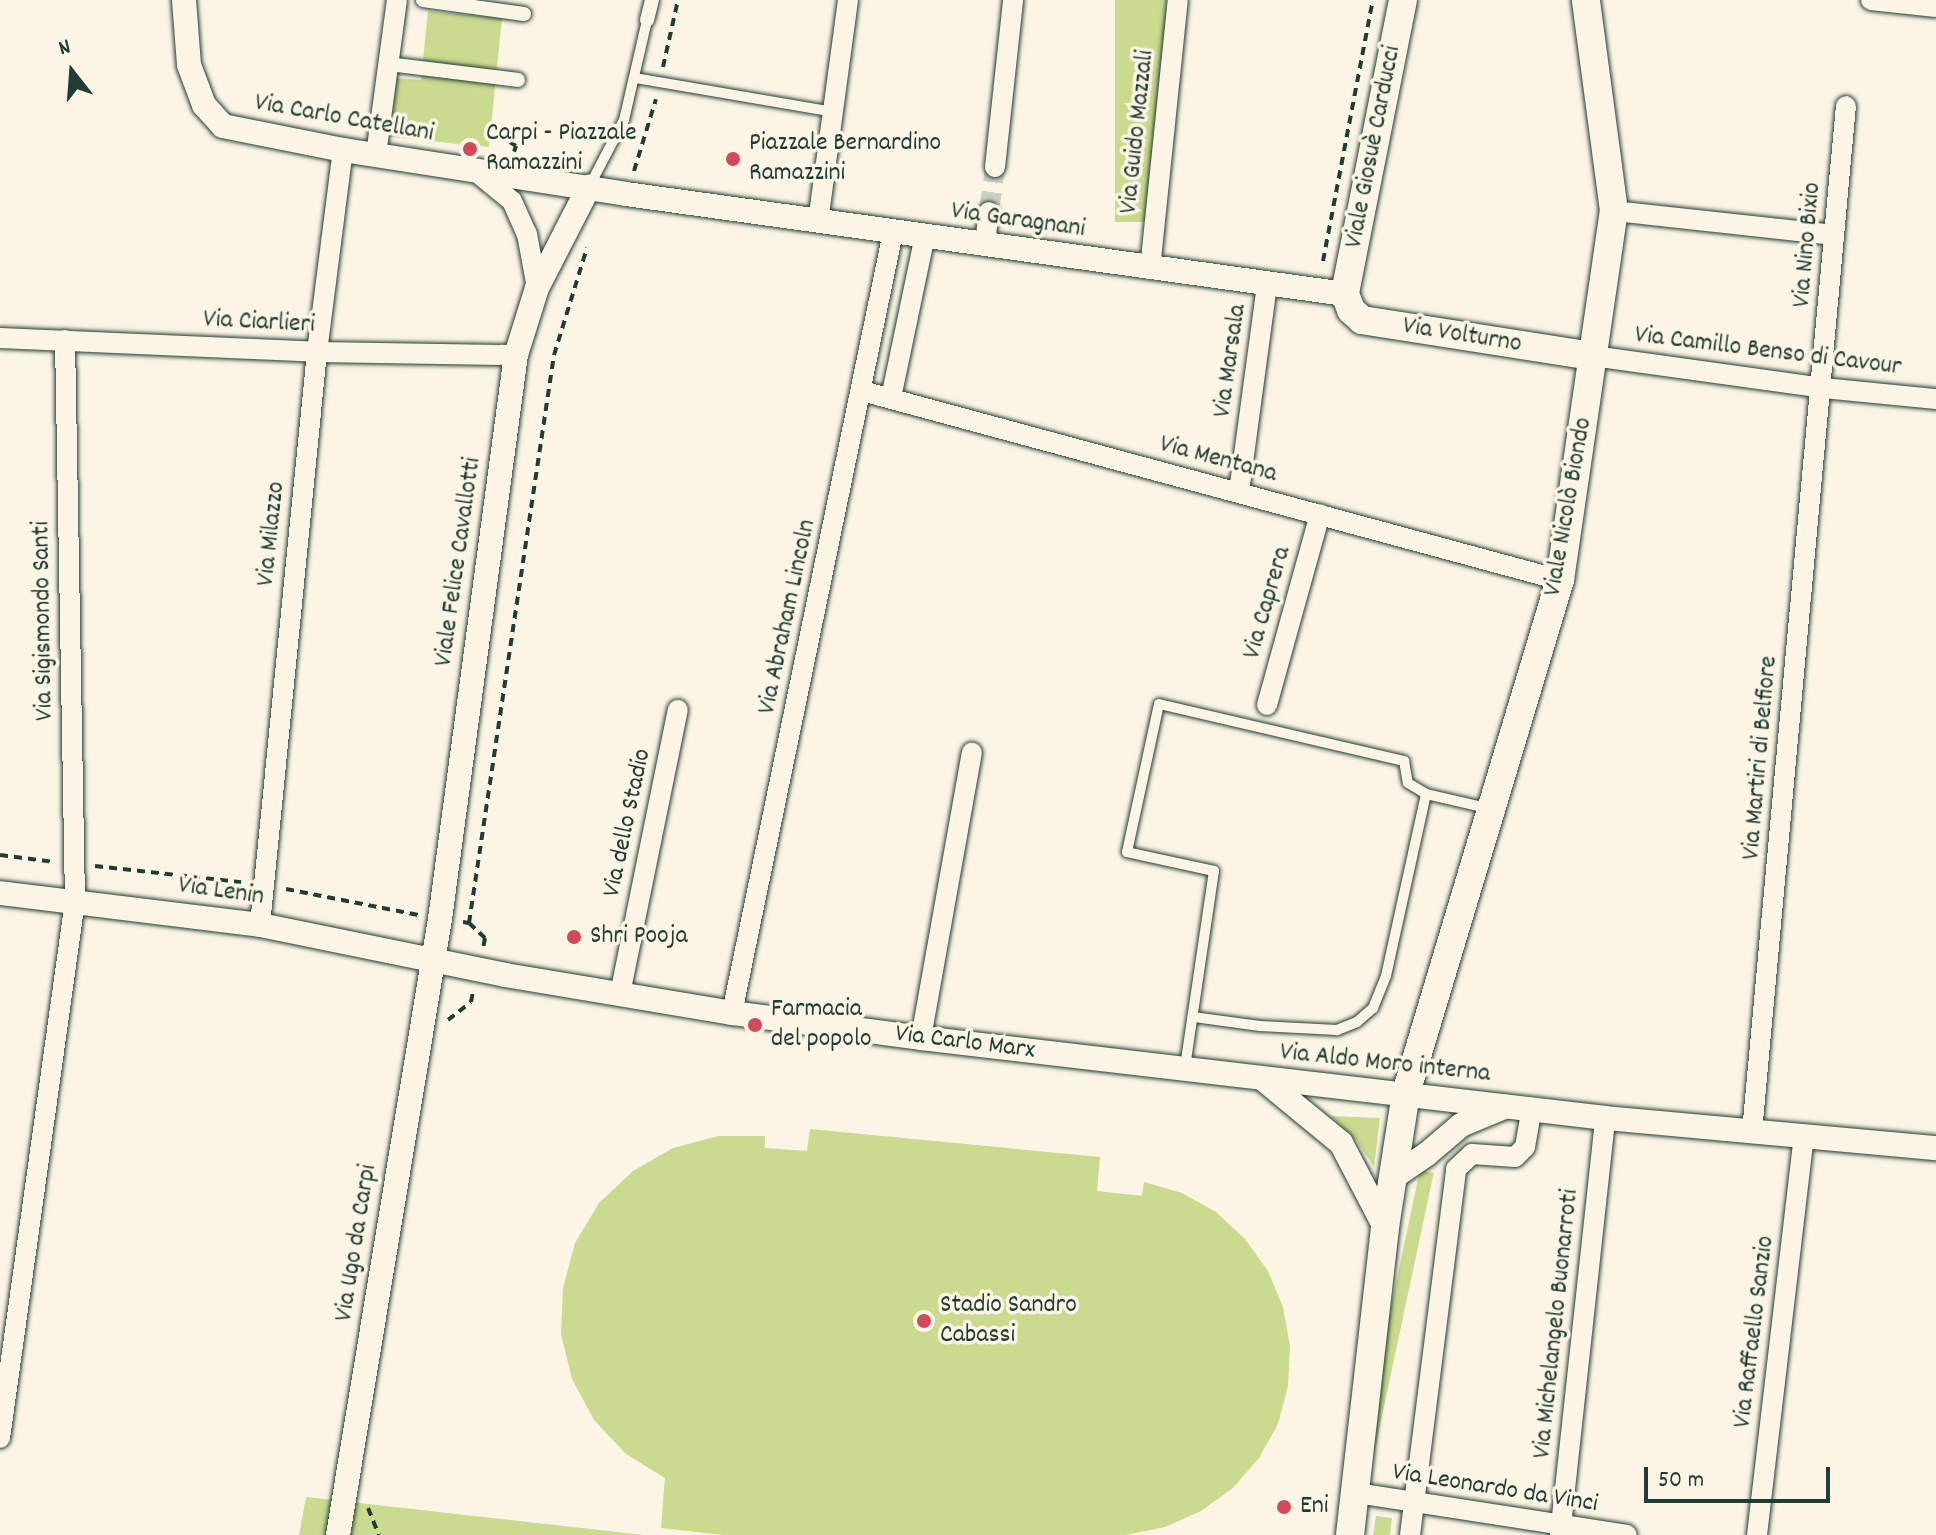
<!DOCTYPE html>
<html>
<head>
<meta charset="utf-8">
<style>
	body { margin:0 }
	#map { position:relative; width:1936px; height:1535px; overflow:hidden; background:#fcf5e5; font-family:Dekko,sans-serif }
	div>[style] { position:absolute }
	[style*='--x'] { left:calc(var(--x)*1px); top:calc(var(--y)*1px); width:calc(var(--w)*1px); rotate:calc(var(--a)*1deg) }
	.green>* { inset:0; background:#cada8e; transform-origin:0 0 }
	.minor-tunnel>* { height:20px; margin-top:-10px; transform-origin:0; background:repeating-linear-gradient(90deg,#d0d0c2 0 20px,transparent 0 30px) }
	.path>* { height:4px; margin-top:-2px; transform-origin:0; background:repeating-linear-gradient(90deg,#1f3d34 0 8px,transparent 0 14px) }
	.roads { filter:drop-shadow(0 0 2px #1f3d34) drop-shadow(0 0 2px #1f3d34) }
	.service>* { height:10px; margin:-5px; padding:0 5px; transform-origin:5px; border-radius:5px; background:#fcf5e5 }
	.pedestrian>* { height:14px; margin:-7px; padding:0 7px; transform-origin:7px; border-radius:7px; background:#fcf5e5 }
	.minor>* { height:20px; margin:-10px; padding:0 10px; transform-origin:10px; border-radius:10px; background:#fcf5e5 }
	.tertiary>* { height:24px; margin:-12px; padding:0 12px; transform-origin:12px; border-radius:12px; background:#fcf5e5 }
	.secondary>* { height:28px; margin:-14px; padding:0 14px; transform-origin:14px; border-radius:14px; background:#fcf5e5 }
	.dots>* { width:22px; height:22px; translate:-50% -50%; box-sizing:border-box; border:4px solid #fcf5e5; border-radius:50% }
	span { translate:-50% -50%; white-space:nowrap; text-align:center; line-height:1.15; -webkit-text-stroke:7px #fcf5e5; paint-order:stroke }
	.street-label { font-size:26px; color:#1f3d34 }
	.poi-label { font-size:26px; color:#1f3d34 }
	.left { translate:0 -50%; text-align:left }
	.north { position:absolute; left:32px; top:32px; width:80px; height:80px; -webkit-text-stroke:6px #fcf5e5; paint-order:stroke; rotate:343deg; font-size:22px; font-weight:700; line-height:32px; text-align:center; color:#1f3d34 }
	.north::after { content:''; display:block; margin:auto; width:28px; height:36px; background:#1f3d34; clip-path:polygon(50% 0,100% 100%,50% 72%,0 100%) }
	.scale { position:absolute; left:1644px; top:1467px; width:186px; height:36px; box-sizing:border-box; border:4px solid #1f3d34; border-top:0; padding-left:10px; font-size:24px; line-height:28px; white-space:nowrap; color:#1f3d34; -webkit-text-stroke:6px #fcf5e5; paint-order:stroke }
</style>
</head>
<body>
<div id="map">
	<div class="green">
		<div style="left:1115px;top:0;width:51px;height:222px"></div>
		<div style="clip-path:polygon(428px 11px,502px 18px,489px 147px,390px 137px,396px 78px,421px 80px)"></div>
		<div style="clip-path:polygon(1331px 1116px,1380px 1118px,1374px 1167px,1357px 1141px)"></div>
		<div style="clip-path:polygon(810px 1129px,1100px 1157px,1097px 1191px,1142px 1196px,1144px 1182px,1182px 1193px,1216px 1212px,1245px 1239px,1268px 1271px,1283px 1307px,1290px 1346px,1288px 1386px,1278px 1424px,1259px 1458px,1233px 1488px,1201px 1511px,1165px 1527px,1126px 1535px,723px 1535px,661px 1528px,665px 1478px,626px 1454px,594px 1420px,572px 1379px,561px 1334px,563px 1288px,575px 1243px,599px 1203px,633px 1171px,673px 1148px,718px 1136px,765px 1136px,765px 1148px,807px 1151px)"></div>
		<div style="left:1420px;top:1170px;width:14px;height:311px;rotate:12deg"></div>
		<div style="clip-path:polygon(306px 1497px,644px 1535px,299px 1535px)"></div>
		<div style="clip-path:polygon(1376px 1516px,1392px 1518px,1390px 1535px,1373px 1535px)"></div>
	</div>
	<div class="minor-tunnel">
		<div style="--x:989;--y:212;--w:45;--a:-82.4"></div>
	</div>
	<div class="path">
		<div style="--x:663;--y:67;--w:69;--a:-77.4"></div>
		<div style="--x:510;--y:142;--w:7;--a:34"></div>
		<div style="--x:516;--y:146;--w:6;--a:108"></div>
		<div style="--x:634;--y:171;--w:75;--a:-73"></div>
		<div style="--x:1323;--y:261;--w:266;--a:-79.2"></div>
		<div style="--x:0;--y:855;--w:55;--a:7.3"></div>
		<div style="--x:95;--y:866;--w:147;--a:6.3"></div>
		<div style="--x:286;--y:889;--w:135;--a:11.1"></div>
		<div style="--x:463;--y:922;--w:6;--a:9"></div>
		<div style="--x:469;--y:923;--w:22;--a:43"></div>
		<div style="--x:485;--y:938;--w:10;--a:101"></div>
		<div style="--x:469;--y:923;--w:574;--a:-81.49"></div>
		<div style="--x:554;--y:355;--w:112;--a:-72.9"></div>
		<div style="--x:448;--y:1020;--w:29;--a:-38"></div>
		<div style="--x:471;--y:1002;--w:10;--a:-79"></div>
		<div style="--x:368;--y:1508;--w:29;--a:68"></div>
	</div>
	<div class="roads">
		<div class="service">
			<div style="--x:635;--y:78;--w:202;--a:9.7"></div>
			<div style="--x:589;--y:187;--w:76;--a:-62.4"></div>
			<div style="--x:624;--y:120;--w:103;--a:-77"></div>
			<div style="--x:1426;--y:794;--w:67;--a:13"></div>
			<div style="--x:1185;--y:1067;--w:198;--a:-81.6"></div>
			<div style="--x:1214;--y:871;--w:89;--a:-167.7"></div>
			<div style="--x:1127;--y:852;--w:151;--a:-77.8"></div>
			<div style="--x:1159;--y:704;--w:252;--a:13.1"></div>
			<div style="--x:1404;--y:761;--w:22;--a:80"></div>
			<div style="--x:1408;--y:783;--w:21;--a:31"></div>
			<div style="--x:1426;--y:794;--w:186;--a:102.4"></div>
			<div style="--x:1386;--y:976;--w:35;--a:112"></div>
			<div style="--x:1373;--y:1008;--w:21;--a:139"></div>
			<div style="--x:1357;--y:1022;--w:22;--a:158"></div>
			<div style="--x:1337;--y:1030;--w:77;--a:-177"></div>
			<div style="--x:1260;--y:1026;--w:68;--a:-172.3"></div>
		</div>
		<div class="pedestrian">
			<div style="--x:423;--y:0;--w:102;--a:7.9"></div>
			<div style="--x:647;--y:20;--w:21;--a:-76"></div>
			<div style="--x:388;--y:64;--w:131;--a:7"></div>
		</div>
		<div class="minor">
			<div style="--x:1871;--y:0;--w:65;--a:6.1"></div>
			<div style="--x:376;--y:155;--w:156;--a:-82.3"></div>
			<div style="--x:995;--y:167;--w:168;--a:-83.8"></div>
			<div style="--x:473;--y:169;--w:50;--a:39.4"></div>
			<div style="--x:512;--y:201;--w:36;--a:66"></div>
			<div style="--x:527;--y:234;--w:55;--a:79.5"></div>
			<div style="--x:1614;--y:211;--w:221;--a:6.2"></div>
			<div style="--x:818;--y:222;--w:224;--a:-82.3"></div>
			<div style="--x:985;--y:243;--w:31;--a:-83"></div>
			<div style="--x:1150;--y:269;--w:270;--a:-84.1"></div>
			<div style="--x:0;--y:338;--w:317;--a:2.5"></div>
			<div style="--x:317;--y:352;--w:199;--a:0.9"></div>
			<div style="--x:1593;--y:356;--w:232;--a:7.9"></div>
			<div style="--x:1823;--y:388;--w:114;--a:5.6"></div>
			<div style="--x:862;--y:391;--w:723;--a:15.15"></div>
			<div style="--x:891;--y:398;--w:167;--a:-78.2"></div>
			<div style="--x:1239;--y:492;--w:210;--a:-82.3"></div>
			<div style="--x:1267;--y:705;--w:198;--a:-74.5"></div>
			<div style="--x:260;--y:925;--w:576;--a:-84.32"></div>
			<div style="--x:317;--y:352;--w:204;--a:-82.7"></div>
			<div style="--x:620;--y:994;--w:290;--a:-78.5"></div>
			<div style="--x:732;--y:1013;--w:797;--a:-78.35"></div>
			<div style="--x:921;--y:1038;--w:290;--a:-79.9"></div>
			<div style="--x:1752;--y:1132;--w:1030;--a:-84.77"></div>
			<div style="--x:0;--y:1438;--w:542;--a:-82.05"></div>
			<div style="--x:75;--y:901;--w:561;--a:-91.02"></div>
			<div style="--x:1356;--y:1493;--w:274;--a:8.8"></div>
			<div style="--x:1410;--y:1535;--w:369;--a:-82.8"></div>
			<div style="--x:1456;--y:1169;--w:22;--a:-43"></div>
			<div style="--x:1472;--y:1154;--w:43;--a:4"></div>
			<div style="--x:1515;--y:1157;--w:14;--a:-45"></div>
			<div style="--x:1525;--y:1147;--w:39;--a:-80"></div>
			<div style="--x:1560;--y:1535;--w:419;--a:-83.8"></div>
			<div style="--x:1757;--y:1535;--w:402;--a:-83.3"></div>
		</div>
		<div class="tertiary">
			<div style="--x:184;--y:0;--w:65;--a:85.6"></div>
			<div style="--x:189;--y:65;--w:43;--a:69.4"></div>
			<div style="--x:204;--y:105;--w:28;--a:48"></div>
			<div style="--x:223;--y:126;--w:122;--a:11.3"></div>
			<div style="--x:343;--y:150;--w:286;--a:8.8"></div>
			<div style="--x:626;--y:194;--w:726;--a:7.92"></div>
			<div style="--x:0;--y:893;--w:262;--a:7"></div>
			<div style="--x:260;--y:925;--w:250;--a:11.5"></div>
			<div style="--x:505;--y:975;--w:230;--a:9.5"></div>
			<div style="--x:732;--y:1013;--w:191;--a:7.5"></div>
			<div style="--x:921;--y:1038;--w:689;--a:6.67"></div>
			<div style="--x:1605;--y:1118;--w:332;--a:5.2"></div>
			<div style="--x:1263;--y:1079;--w:101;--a:39.4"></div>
			<div style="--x:1341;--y:1143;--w:95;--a:62.4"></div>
			<div style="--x:1392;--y:1178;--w:42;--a:-34.4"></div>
			<div style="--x:1427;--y:1154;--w:45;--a:-40.5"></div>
			<div style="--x:1461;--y:1125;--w:47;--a:-22.7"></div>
			<div style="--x:338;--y:1535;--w:624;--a:-80.6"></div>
			<div style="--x:440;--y:919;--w:569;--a:-82.33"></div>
			<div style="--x:516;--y:355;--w:70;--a:-72.6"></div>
			<div style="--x:537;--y:288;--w:114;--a:-62.8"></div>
		</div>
		<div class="secondary">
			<div style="--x:1403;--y:0;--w:300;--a:101.2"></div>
			<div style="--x:1345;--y:294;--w:17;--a:69"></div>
			<div style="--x:1351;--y:310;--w:15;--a:42"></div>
			<div style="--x:1362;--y:320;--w:234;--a:8.9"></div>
			<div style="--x:1350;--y:1535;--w:310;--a:-83.5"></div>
			<div style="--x:1385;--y:1227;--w:136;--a:-81.1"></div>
			<div style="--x:1406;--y:1093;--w:536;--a:-73.29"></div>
			<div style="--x:1560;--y:580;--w:373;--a:-81.7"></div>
			<div style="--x:1614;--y:211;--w:213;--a:-97.6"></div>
		</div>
	</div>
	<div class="dots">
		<div style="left:470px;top:149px;background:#d1495b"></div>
		<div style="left:733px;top:159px;background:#d1495b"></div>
		<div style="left:574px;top:937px;background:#d1495b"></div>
		<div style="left:755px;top:1025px;background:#d1495b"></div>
		<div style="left:924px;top:1321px;background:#d1495b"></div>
		<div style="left:1284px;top:1507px;background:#d1495b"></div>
	</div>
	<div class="street-label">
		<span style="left:344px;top:119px;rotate:10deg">Via Carlo Catellani</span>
		<span style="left:1138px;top:132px;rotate:-84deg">Via Guido Mazzali</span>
		<span style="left:1374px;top:147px;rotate:-79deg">Viale Giosuè Carducci</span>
		<span style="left:1018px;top:221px;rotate:8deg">Via Garagnani</span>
		<span style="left:1808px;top:245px;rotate:-85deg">Via Nino Bixio</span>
		<span style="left:259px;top:323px;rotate:3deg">Via Ciarlieri</span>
		<span style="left:1462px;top:336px;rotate:9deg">Via Volturno</span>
		<span style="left:1768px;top:352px;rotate:7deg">Via Camillo Benso di Cavour</span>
		<span style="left:1231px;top:361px;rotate:-82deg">Via Marsala</span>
		<span style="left:1218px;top:460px;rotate:15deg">Via Mentana</span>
		<span style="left:1569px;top:507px;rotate:-80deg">Viale Nicolò Biondo</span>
		<span style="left:272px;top:534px;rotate:-84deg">Via Milazzo</span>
		<span style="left:459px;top:562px;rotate:-82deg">Viale Felice Cavallotti</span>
		<span style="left:1268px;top:603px;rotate:-74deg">Via Caprera</span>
		<span style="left:788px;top:617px;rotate:-78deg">Via Abraham Lincoln</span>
		<span style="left:44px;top:621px;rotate:-91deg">Via Sigismondo Santi</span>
		<span style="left:1761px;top:758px;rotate:-85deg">Via Martiri di Belfiore</span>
		<span style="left:628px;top:823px;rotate:-78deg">Via dello Stadio</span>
		<span style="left:221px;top:892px;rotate:8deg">Via Lenin</span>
		<span style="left:965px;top:1043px;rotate:7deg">Via Carlo Marx</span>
		<span style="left:1385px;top:1064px;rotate:6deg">Via Aldo Moro interna</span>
		<span style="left:357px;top:1243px;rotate:-81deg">Via Ugo da Carpi</span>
		<span style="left:1557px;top:1324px;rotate:-84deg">Via Michelangelo Buonarroti</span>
		<span style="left:1755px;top:1332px;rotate:-83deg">Via Raffaello Sanzio</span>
		<span style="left:1495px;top:1489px;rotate:9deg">Via Leonardo da Vinci</span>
	</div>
	<div class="poi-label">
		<span class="left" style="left:486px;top:149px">Carpi - Piazzale<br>Ramazzini</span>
		<span class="left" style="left:749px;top:159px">Piazzale Bernardino<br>Ramazzini</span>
		<span class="left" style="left:590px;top:937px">Shri Pooja</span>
		<span class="left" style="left:771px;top:1025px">Farmacia<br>del popolo</span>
		<span class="left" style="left:940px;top:1321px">Stadio Sandro<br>Cabassi</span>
		<span class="left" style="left:1300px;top:1507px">Eni</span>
	</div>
	<div class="north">N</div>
	<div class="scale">50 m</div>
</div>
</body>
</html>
